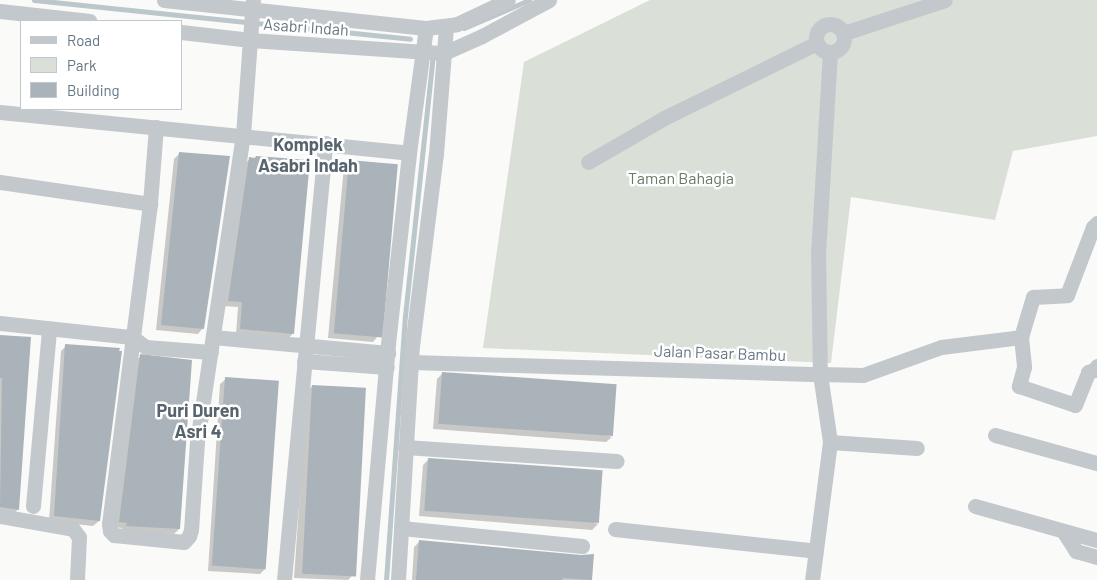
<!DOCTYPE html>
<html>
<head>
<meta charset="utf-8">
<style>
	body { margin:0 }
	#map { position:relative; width:1097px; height:580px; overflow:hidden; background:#fafaf8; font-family:Barlow,sans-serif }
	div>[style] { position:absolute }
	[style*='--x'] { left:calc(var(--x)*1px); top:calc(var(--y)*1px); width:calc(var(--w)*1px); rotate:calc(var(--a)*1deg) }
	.green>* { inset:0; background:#dadfd7 }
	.shadow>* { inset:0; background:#0003 }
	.stream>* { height:5px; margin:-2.5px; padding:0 2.5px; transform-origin:2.5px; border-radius:2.5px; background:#bbc7cb }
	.building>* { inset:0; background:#aab3b9; transform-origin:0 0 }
	.street>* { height:15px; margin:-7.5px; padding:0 7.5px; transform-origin:7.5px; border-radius:7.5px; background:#c3c8cc }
	.street>.ring { margin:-7.5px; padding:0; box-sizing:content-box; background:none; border:15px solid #c3c8cc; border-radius:50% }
	span { translate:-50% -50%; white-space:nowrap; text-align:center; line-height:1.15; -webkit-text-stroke:5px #fff; paint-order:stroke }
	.street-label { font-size:16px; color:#657683 }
	.park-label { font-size:16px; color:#687a64 }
	.neighbourhood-label { font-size:18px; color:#57646e; font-weight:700 }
	.legend { position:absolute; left:20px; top:20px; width:162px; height:90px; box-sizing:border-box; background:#fff; border:1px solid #c1c8cd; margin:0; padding:6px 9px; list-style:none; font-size:15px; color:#657683 }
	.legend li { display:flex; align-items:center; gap:10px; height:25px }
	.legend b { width:25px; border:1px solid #c1c8cd }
</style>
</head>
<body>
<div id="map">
	<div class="green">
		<div style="clip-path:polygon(650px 0,1097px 0,1097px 136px,1013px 151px,995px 220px,851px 197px,831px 363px,483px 348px,524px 62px)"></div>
	</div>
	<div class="shadow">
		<div style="clip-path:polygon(180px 153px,203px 328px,198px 334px,156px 330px,174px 159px)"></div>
		<div style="clip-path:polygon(250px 159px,293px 333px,288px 339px,236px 334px,238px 307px,223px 306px,244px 164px)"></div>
		<div style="clip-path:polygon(349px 161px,378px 336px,373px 342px,328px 338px,344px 166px)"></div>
		<div style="clip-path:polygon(0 336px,18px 509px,13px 515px,0 512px)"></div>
		<div style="clip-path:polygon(66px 346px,99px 521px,93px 526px,49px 521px,61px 351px)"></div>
		<div style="clip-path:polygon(141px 356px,179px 529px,174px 534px,122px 531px,122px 528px,114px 527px,135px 361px)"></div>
		<div style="clip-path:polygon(442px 374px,612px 437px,606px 442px,433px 429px,437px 379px)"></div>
		<div style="clip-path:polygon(226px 379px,265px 569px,260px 574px,208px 571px,220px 384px)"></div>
		<div style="clip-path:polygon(312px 386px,352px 576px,348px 580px,294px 578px,307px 392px)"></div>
		<div style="clip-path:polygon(429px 459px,598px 524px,592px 530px,419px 516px,423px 465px)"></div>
		<div style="clip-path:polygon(419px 542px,581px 557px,593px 555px,591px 580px,412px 580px,414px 547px)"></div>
	</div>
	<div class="stream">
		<div style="--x:34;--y:0;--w:378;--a:5.9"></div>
		<div style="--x:464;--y:28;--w:71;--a:-23.3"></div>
		<div style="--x:386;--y:580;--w:265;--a:-85.9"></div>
		<div style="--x:405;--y:316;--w:262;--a:-83.9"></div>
	</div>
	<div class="building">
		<div style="clip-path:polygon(179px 152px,230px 156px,204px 329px,161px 325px)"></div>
		<div style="clip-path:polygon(256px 156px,310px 160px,294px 334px,240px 329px,242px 302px,228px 301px,249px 157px,255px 158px)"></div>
		<div style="left:349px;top:160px;width:49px;height:174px;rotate:5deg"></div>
		<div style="clip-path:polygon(0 335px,31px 337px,19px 510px,0 507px,2px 378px,0 378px)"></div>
		<div style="clip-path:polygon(65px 344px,120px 348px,119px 351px,122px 351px,100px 521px,54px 516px)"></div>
		<div style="clip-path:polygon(140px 354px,192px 360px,180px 529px,126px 526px,127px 523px,119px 522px)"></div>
		<div style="left:442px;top:372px;width:175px;height:52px;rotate:4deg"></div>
		<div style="left:225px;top:377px;width:54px;height:189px;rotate:4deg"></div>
		<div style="left:312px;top:385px;width:54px;height:189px;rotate:3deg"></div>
		<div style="left:428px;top:458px;width:175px;height:53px;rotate:4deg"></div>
		<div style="clip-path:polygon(419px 540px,581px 555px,594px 554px,592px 580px,563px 578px,562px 580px,416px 580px)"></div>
	</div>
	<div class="street">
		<div style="--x:164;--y:0;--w:263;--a:6.1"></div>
		<div style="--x:426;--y:28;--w:31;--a:-7"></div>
		<div style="--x:457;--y:24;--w:56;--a:-25.2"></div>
		<div style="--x:0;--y:11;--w:90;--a:6.4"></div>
		<div class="ring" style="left:816px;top:24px;width:13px;height:13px"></div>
		<div style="--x:181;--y:32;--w:70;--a:6.5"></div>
		<div style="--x:251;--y:40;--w:193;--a:3.9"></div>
		<div style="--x:444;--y:53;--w:42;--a:-24.1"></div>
		<div style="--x:482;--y:36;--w:76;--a:-28.2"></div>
		<div style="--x:844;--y:33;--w:106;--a:-18.1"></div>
		<div style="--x:830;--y:52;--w:200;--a:93.4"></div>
		<div style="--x:818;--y:252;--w:122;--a:89.1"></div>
		<div style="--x:820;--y:374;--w:43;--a:1.3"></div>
		<div style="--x:863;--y:375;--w:83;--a:-19.7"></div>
		<div style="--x:941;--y:347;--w:81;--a:-7.1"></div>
		<div style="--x:1021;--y:337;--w:42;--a:-73.3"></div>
		<div style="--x:1033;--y:297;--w:34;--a:-3"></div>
		<div style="--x:1067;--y:295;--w:73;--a:-69.1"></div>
		<div style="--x:1093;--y:227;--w:6;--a:-45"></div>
		<div style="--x:0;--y:112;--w:411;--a:5.7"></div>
		<div style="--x:156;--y:127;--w:77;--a:94.5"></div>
		<div style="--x:150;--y:204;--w:322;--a:97.3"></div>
		<div style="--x:109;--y:523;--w:8;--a:83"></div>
		<div style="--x:110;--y:531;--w:6;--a:45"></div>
		<div style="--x:114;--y:535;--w:70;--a:5.7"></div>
		<div style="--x:184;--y:542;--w:8;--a:-50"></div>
		<div style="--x:189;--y:536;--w:6;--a:-72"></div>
		<div style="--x:191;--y:530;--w:88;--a:-86.1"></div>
		<div style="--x:197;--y:442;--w:310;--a:-81.5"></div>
		<div style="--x:243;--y:135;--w:135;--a:-85.8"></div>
		<div style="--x:588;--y:162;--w:90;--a:-30"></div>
		<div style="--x:666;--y:117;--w:168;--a:-26.1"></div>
		<div style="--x:0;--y:182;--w:152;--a:8.3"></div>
		<div style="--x:0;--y:323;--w:133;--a:6.1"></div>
		<div style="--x:132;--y:337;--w:17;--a:36"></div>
		<div style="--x:146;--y:347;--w:65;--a:4.4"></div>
		<div style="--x:213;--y:337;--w:176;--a:5.2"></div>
		<div style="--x:1021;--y:337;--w:30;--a:84"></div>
		<div style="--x:1024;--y:367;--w:20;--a:105"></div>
		<div style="--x:1019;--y:386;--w:59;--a:18.7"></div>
		<div style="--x:1075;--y:405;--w:35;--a:-68"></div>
		<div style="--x:1088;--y:372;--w:6;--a:-18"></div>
		<div style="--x:1094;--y:370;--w:5;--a:-53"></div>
		<div style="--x:304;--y:361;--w:83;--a:4.1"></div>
		<div style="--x:411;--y:362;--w:409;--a:1.7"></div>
		<div style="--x:820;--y:374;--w:69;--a:81.6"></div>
		<div style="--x:830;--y:442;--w:139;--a:97.4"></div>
		<div style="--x:995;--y:435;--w:106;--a:15.4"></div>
		<div style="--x:830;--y:442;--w:87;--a:3.9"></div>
		<div style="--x:405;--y:447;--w:212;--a:3.8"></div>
		<div style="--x:33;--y:506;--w:177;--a:-84.8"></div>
		<div style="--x:975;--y:506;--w:127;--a:15.6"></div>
		<div style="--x:0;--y:516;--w:74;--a:10.1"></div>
		<div style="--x:73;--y:529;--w:10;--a:53"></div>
		<div style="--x:79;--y:537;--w:43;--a:92.7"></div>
		<div style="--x:401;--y:528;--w:182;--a:5.7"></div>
		<div style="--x:615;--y:529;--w:202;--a:6.2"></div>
		<div style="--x:1063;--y:531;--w:24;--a:57"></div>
		<div style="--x:1076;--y:551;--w:22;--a:16"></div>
		<div style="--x:284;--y:580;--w:439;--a:-84.6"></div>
		<div style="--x:367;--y:580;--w:237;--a:-84.9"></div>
		<div style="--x:388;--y:344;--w:192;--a:-83.7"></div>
		<div style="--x:409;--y:153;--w:126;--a:-82.3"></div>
		<div style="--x:398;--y:580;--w:234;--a:-86.6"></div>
		<div style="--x:412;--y:346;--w:193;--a:-82.9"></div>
		<div style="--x:436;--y:154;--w:128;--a:-85.5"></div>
	</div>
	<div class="street-label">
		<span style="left:306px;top:27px;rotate:4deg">Asabri Indah</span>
		<span style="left:720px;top:353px;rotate:2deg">Jalan Pasar Bambu</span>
	</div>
	<div class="park-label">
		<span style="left:681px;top:178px">Taman Bahagia</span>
	</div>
	<div class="neighbourhood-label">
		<span style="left:308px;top:155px">Komplek<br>Asabri Indah</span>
		<span style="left:198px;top:421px">Puri Duren<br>Asri 4</span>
	</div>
	<ul class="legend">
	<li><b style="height:6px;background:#c3c8cc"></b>Road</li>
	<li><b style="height:14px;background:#dadfd7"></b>Park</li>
	<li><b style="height:14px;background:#aab3b9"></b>Building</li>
	</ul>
</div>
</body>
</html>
